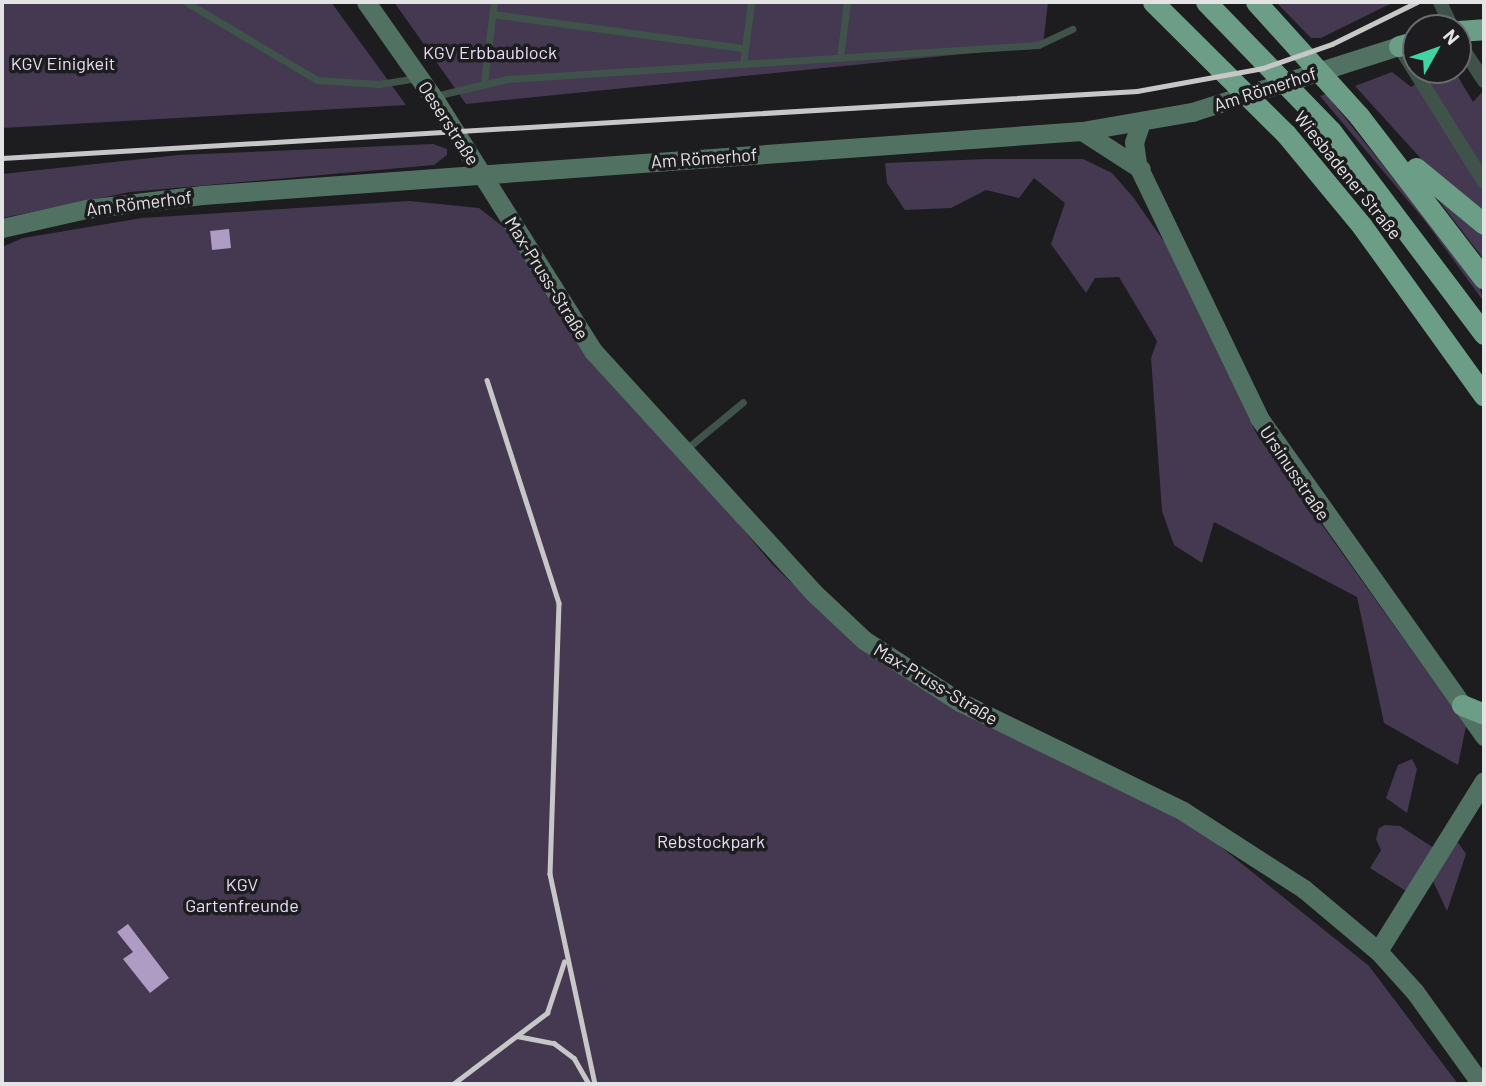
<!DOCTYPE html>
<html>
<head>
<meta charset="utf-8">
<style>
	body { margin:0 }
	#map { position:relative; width:1486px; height:1086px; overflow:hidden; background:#1d1c1f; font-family:Barlow,sans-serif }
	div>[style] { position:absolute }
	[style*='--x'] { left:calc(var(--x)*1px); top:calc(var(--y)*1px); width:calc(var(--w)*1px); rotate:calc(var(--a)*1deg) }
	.green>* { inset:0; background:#443951 }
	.building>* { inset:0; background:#af9cc5; transform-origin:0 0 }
	.lane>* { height:7px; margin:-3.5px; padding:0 3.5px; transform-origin:3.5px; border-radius:3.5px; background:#3f534a }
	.street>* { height:14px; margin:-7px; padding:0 7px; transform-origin:7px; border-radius:7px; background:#3f534a }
	.secondary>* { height:19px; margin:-9.5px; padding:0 9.5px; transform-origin:9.5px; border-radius:9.5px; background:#517163 }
	.highway>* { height:21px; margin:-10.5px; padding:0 10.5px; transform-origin:10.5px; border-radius:10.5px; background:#6b9d87 }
	.rail>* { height:4.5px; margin:-2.25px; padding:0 2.25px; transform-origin:2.25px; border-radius:2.25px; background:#c7c7c8 }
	span { translate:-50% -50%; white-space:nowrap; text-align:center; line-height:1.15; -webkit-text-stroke:7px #1d1c1f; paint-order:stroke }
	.park-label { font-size:18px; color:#e8dcf6 }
	.street-label { font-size:18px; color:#e3e3e4 }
	.frame { position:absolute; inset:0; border:4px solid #e3e3e4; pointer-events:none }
	.north { position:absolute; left:1402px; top:14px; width:70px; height:70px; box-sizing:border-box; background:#1d1c1f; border:2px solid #6c6c6e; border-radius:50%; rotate:50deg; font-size:19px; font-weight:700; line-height:28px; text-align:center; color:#e3e3e4 }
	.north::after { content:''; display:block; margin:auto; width:24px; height:32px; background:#40d4a2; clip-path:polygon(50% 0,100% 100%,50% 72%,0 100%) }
</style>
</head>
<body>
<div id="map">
	<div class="green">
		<div style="clip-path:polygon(2px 2px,331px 2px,406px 105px,2px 128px)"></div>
		<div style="clip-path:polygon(394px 2px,1048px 2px,1043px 46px,466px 104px)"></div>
		<div style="clip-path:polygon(1276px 2px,1394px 2px,1321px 38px,1311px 38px)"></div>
		<div style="clip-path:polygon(1421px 70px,1454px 70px,1473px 102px,1484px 90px,1484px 216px,1444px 184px,1355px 86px,1392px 72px,1411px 87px,1425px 79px)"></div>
		<div style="clip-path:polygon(1326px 94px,1479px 285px,1484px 302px,1425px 221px,1320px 96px)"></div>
		<div style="clip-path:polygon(433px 144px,447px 149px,447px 155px,434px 165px,130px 192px,2px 218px,2px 174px,179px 155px)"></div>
		<div style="clip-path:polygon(987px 159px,1083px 159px,1112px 173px,1133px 197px,1165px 243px,1256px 433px,1466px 726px,1458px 765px,1384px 723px,1357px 597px,1214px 522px,1202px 563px,1174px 545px,1162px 511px,1151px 358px,1157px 341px,1119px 277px,1095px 278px,1086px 293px,1051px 244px,1065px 203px,1034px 178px,1019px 198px,986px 190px,951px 208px,905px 210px,887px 183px,885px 163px)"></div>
		<div style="clip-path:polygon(409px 201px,479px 208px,511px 233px,656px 425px,772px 564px,856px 645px,1180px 814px,1369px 966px,1458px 1084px,2px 1084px,2px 247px,23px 238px,142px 218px)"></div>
		<div style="clip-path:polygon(1439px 201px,1484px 234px,1484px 261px,1479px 253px)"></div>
		<div style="clip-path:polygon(1412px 759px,1417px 769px,1407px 813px,1386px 798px,1398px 765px)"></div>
		<div style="clip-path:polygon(1385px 825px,1400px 826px,1434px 848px,1406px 891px,1370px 868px,1381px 850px,1376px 839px,1379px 828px)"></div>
		<div style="clip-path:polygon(1457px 841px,1466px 854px,1447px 911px,1433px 881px)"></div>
	</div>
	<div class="building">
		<div style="left:229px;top:229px;width:19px;height:19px;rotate:84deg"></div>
		<div style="clip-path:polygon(128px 924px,169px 978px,150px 993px,123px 959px,133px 952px,117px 932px)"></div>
	</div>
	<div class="lane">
		<div style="--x:186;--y:2;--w:152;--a:30.8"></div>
		<div style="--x:317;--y:80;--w:62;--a:3.7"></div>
		<div style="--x:379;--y:84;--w:37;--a:-9"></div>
		<div style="--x:492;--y:14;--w:255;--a:7.7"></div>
		<div style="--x:840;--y:58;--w:56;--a:-82.9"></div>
		<div style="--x:743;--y:64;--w:63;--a:-82.6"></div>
		<div style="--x:484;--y:82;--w:81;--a:-82.9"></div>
		<div style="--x:435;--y:96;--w:74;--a:-13.3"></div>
		<div style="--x:507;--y:79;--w:532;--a:-3.66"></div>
		<div style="--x:1038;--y:45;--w:38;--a:-25"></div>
		<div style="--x:685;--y:450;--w:75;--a:-39.6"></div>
	</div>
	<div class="street">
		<div style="--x:1440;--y:2;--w:29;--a:65"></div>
		<div style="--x:1458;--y:41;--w:48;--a:57"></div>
		<div style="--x:1399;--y:46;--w:160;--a:58"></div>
	</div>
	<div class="secondary">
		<div style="--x:366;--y:2;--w:120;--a:54.9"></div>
		<div style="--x:435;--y:100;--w:298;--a:57.8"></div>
		<div style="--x:594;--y:352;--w:325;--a:47.6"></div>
		<div style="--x:813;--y:592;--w:70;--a:43.3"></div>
		<div style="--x:864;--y:640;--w:114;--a:32.9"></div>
		<div style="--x:960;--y:702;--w:248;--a:26"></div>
		<div style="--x:1183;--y:811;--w:144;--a:32.8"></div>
		<div style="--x:1304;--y:889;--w:97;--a:40"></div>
		<div style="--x:1378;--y:951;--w:55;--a:47.9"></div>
		<div style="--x:1415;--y:992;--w:113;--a:54.3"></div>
		<div style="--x:1141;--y:122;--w:21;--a:109"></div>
		<div style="--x:1134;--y:142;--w:22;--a:82"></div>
		<div style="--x:1137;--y:164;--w:282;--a:64.3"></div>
		<div style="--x:1259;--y:418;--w:390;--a:54.7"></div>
		<div style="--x:1082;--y:131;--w:70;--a:32.8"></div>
		<div style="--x:2;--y:228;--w:86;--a:-12.7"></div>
		<div style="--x:86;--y:209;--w:117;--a:-6.9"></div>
		<div style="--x:202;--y:195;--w:882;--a:-4.16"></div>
		<div style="--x:1082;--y:131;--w:112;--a:-9.8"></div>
		<div style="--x:1192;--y:112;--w:217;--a:-17.7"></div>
		<div style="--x:1378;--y:951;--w:200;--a:-58.1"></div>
	</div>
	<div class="highway">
		<div style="--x:1153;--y:2;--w:187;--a:44.8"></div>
		<div style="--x:1286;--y:134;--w:119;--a:50.4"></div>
		<div style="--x:1362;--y:226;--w:209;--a:54.3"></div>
		<div style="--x:1206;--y:2;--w:180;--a:45.9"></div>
		<div style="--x:1331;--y:131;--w:254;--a:53"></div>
		<div style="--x:1256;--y:2;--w:154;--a:47.9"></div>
		<div style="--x:1359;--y:116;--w:205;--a:52.5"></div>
		<div style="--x:1458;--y:31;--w:26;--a:-4"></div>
		<div style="--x:1399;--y:46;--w:18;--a:-16"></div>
		<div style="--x:1416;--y:168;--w:88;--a:39.5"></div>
		<div style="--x:1462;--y:705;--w:24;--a:22"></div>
	</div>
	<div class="rail">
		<div style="--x:2;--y:158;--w:1137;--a:-3.38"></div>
		<div style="--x:1137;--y:91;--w:128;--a:-10.3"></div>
		<div style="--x:1263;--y:68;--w:73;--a:-19.2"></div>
		<div style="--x:1332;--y:44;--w:95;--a:-26.3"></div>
		<div style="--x:487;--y:380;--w:234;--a:72.1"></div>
		<div style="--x:559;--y:603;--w:271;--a:91.9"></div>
		<div style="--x:550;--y:874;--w:215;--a:77.9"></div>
		<div style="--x:517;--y:1036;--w:38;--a:11"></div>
		<div style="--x:554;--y:1043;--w:25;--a:37"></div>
		<div style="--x:574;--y:1058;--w:30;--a:60"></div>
		<div style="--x:453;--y:1084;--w:118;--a:-37.1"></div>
		<div style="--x:547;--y:1013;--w:54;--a:-71.6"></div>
	</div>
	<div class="park-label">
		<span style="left:490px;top:52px">KGV Erbbaublock</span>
		<span style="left:63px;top:63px">KGV Einigkeit</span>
		<span style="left:711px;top:841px">Rebstockpark</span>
		<span style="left:242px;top:895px">KGV<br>Gartenfreunde</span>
	</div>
	<div class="street-label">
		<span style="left:1265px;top:89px;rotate:-18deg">Am Römerhof</span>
		<span style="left:449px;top:123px;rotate:57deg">Oeserstraße</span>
		<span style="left:704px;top:158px;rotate:-4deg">Am Römerhof</span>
		<span style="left:1348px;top:175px;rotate:51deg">Wiesbadener Straße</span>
		<span style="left:139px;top:203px;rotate:-7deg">Am Römerhof</span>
		<span style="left:547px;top:278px;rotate:58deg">Max-Pruss-Straße</span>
		<span style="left:1295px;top:473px;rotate:56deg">Ursinusstraße</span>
		<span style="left:936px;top:684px;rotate:31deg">Max-Pruss-Straße</span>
	</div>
	<div class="frame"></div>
	<div class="north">N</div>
</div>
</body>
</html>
